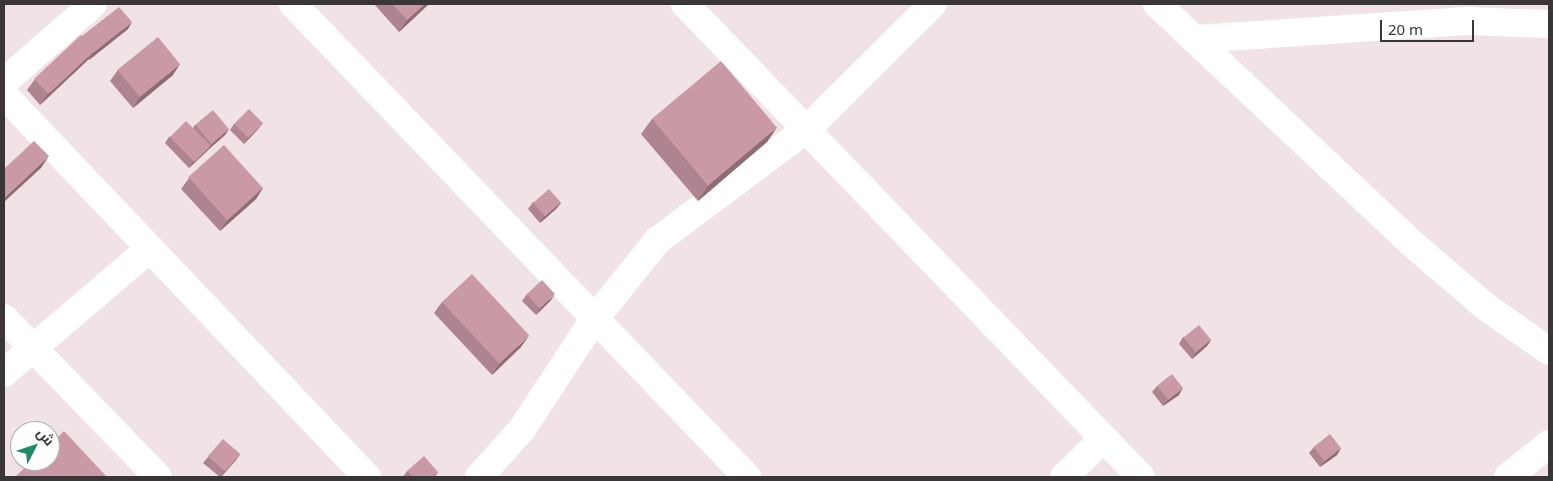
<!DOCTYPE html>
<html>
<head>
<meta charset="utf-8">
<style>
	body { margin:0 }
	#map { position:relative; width:1553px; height:481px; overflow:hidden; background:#f1e2e6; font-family:"Noto Sans",Cairo,sans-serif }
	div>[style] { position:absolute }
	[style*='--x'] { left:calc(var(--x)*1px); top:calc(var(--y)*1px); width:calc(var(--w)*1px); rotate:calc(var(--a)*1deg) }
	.street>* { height:28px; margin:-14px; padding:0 14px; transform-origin:14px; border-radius:14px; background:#fff }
	.wall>* { inset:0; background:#ad848f }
	.shaded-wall>* { inset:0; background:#8d6c74 }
	.building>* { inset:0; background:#c99aa6; transform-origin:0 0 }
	span { translate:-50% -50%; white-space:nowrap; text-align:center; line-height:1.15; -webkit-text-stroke:4.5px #fff; paint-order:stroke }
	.frame { position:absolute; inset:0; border:5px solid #3a3536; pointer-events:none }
	.north { position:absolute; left:10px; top:421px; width:50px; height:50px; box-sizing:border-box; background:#fff; border:1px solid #b0aeaf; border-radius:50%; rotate:49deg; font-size:14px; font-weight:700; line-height:20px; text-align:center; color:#3a3536 }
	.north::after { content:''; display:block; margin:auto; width:18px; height:22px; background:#208965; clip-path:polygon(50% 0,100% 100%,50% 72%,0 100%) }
	.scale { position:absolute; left:1380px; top:20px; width:94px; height:22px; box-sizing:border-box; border:2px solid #3a3536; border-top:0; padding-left:6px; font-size:15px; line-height:18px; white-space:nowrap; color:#3a3536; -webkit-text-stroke:4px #fff; paint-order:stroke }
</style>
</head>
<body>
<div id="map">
	<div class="street">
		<div style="--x:293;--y:4;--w:656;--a:46.17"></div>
		<div style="--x:685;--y:4;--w:657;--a:46.05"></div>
		<div style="--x:1157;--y:4;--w:355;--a:43.2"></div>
		<div style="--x:1416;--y:247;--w:92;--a:40.6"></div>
		<div style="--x:1486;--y:307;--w:77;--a:34.9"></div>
		<div style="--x:1196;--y:39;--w:272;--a:-3.8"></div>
		<div style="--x:1467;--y:21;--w:82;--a:2.1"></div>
		<div style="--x:4;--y:82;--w:118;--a:-41.2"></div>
		<div style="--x:4;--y:95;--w:527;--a:46.46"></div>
		<div style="--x:4;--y:318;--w:221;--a:45.9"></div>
		<div style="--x:4;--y:373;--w:191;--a:-40.5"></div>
		<div style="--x:479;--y:477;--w:64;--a:-48.1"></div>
		<div style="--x:522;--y:429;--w:129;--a:-56.7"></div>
		<div style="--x:593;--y:321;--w:104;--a:-51.3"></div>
		<div style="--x:658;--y:240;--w:186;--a:-36.7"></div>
		<div style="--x:807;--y:129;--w:177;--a:-44.8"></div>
		<div style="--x:1064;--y:477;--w:54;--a:-44.3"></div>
		<div style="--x:1508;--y:477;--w:53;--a:-38.8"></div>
	</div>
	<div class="wall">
		<div style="clip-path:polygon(374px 4px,429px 4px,399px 32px)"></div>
		<div style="clip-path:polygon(128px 29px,89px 60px,88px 59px,40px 105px,27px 90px,35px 79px,82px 36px)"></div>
		<div style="clip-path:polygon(118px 70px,173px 75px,133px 108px,110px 81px)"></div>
		<div style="clip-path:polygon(652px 119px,777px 127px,767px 142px,698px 201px,641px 134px)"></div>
		<div style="clip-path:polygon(263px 123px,258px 129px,244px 144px,230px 130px,234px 124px)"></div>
		<div style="clip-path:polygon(195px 125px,229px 129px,225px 135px,209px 149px,206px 152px,189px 168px,165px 143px,169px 137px,193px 128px)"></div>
		<div style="clip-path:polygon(189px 178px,263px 188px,256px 199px,220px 231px,181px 189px)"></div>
		<div style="clip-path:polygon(533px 202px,561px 203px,556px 209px,540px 223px,528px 209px)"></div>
		<div style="clip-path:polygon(527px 294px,551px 300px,536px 315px,522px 301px)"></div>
		<div style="clip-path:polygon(442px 302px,521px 347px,492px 375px,434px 313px)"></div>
		<div style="clip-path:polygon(1183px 337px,1211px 340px,1207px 346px,1192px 359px,1179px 344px)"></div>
		<div style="clip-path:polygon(1157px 386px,1179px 395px,1163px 406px,1152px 392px)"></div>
		<div style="clip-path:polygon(1314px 447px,1341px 448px,1337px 455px,1320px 467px,1309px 453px)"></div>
		<div style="clip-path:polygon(240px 454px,236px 460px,221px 477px,220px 477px,203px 463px,208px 457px)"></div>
		<div style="clip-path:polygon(407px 471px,438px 472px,435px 477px,403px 477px)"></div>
	</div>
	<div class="shaded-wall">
		<div style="clip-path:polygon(425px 4px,429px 4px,399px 32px,407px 20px)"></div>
		<div style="clip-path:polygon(132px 22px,128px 29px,89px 60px,93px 53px)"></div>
		<div style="clip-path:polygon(95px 50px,87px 61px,40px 105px,48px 94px)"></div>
		<div style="clip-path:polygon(180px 64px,173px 75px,133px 108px,140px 97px)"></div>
		<div style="clip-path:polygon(263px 123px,258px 129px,244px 144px,248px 138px)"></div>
		<div style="clip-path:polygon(777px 127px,767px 142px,698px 201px,708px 186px)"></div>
		<div style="clip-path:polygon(229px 129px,225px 135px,209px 149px,206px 152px,189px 168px,193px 162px,208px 148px,211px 145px)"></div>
		<div style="clip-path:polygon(49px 156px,41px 168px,4px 202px,4px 198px)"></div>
		<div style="clip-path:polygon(263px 188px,256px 199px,220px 231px,228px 220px)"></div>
		<div style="clip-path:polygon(561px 203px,556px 209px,540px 223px,544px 217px)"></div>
		<div style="clip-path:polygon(555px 294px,551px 300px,536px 315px,540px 309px)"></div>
		<div style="clip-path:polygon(529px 336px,521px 347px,492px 375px,499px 364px)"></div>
		<div style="clip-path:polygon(1211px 340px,1207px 346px,1192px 359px,1196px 353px)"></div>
		<div style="clip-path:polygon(1183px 388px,1179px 395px,1163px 406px,1168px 400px)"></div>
		<div style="clip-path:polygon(1341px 448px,1337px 455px,1320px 467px,1325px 461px)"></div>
		<div style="clip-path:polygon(240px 454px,236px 460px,221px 477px,224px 472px)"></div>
	</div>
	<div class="building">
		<div style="clip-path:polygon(392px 4px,425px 4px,407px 20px)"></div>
		<div style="clip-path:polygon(119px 7px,132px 22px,93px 53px,95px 50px,82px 36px)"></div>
		<div style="left:81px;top:35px;width:21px;height:64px;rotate:47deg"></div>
		<div style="left:158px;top:37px;width:35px;height:52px;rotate:51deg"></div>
		<div style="left:721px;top:61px;width:87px;height:90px;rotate:50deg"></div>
		<div style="left:249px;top:109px;width:20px;height:21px;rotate:45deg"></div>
		<div style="left:213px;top:110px;width:25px;height:23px;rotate:50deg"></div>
		<div style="left:186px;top:121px;width:35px;height:23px;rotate:45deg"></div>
		<div style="clip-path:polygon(34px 141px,49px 156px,4px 198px,4px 169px)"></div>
		<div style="left:224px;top:145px;width:58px;height:48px;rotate:48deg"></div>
		<div style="left:549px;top:189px;width:18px;height:21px;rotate:49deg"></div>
		<div style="left:472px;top:274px;width:84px;height:41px;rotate:47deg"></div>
		<div style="left:542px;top:280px;width:19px;height:21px;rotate:47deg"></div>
		<div style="left:1199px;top:325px;width:19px;height:20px;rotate:51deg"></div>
		<div style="left:1172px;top:374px;width:18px;height:19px;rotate:52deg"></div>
		<div style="clip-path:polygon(64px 431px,107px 477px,18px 477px,16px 476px,32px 461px,50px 461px,50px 445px)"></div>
		<div style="left:1330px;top:434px;width:18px;height:21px;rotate:52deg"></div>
		<div style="left:223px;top:439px;width:23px;height:23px;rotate:41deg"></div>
		<div style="clip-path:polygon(424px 456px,438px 472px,432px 477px,413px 477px,407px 471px)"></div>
	</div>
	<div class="frame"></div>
	<div class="north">ش</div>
	<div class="scale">20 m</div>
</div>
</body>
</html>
